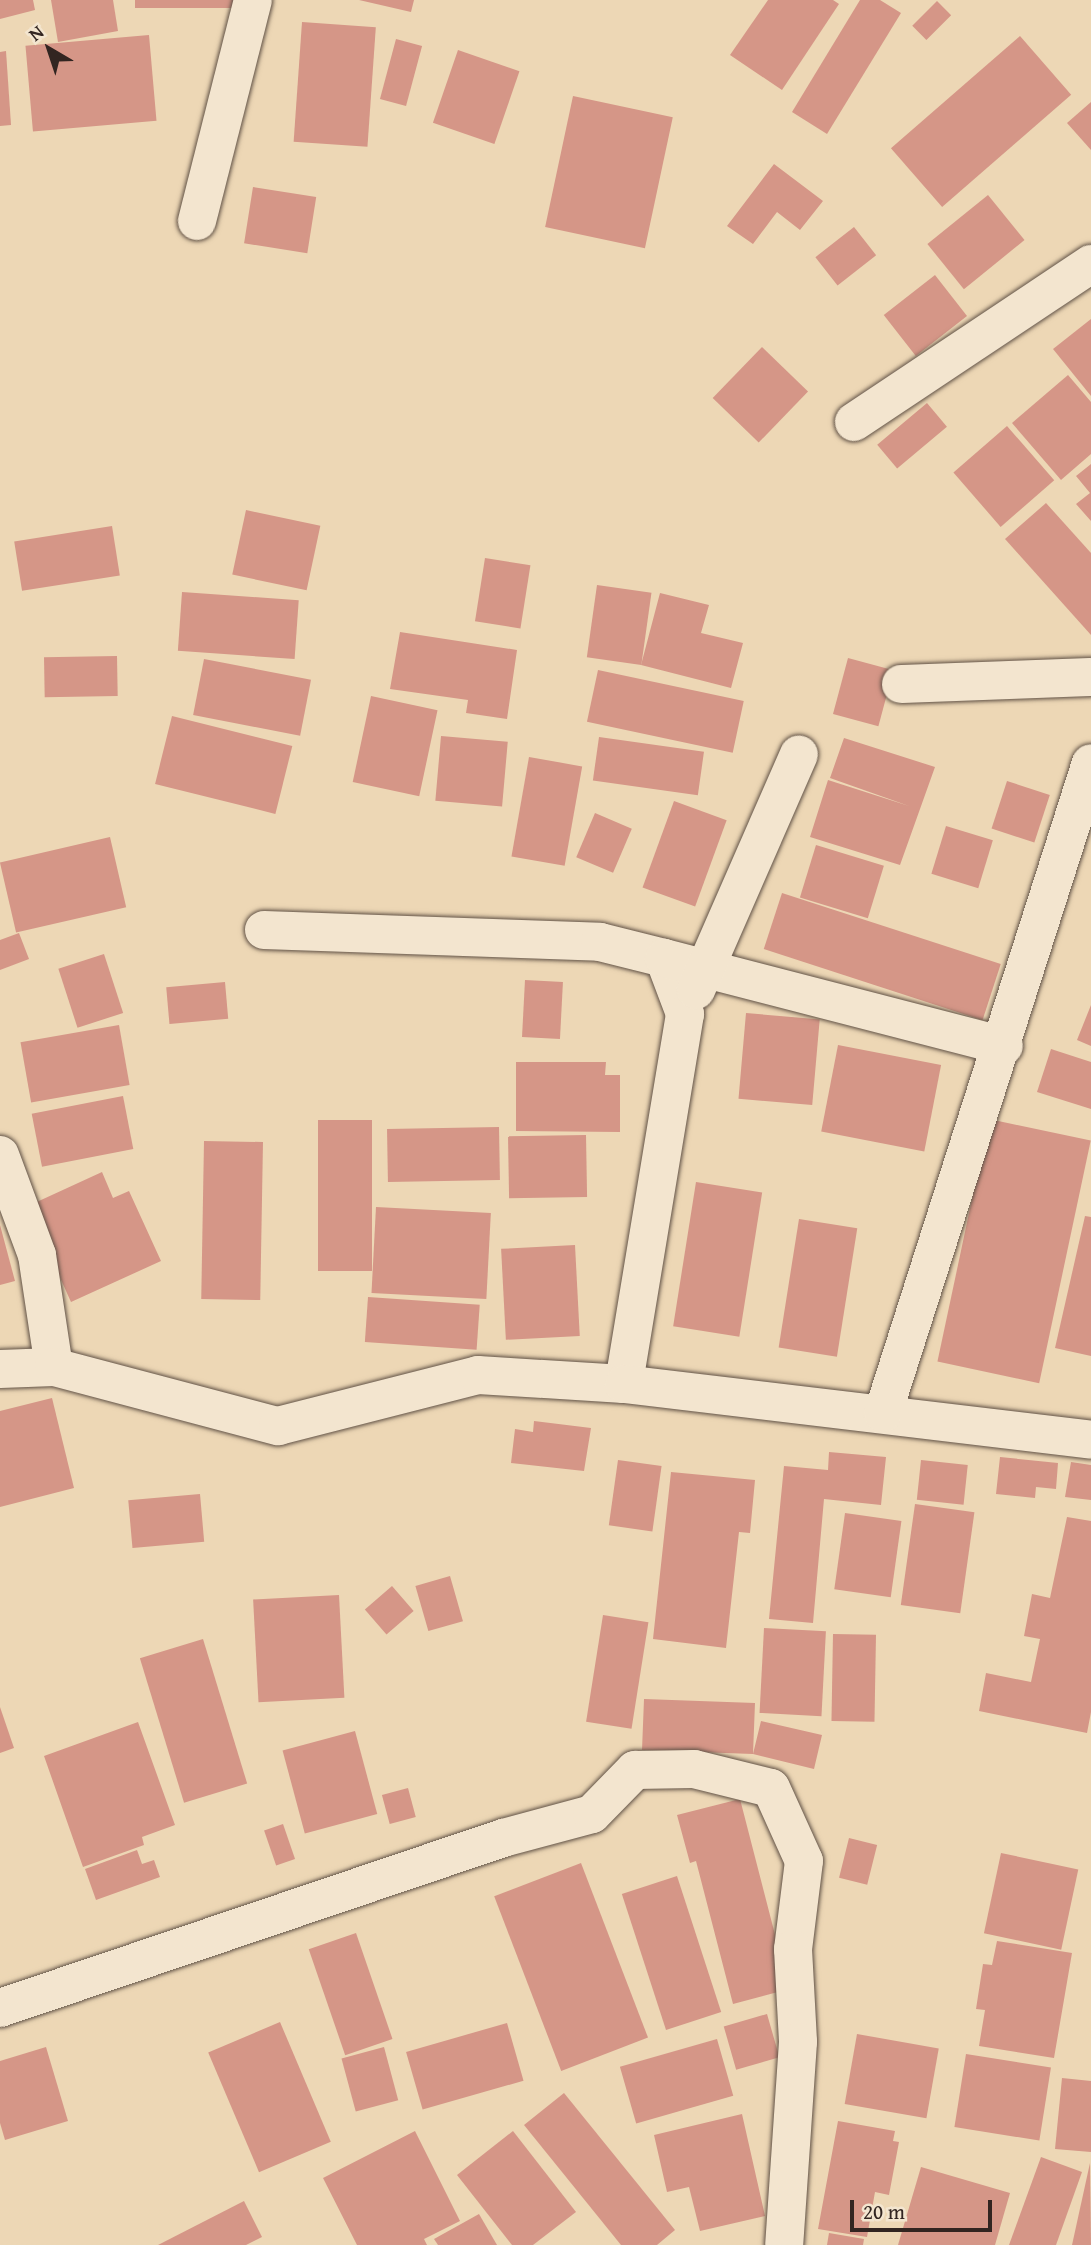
<!DOCTYPE html>
<html>
<head>
<meta charset="utf-8">
<style>
	body { margin:0 }
	#map { position:relative; width:1091px; height:2245px; overflow:hidden; background:#edd7b5; font-family:"Gentium Book Plus",serif }
	div>[style] { position:absolute }
	[style*='--x'] { left:calc(var(--x)*1px); top:calc(var(--y)*1px); width:calc(var(--w)*1px); rotate:calc(var(--a)*1deg) }
	.building>* { inset:0; background:#d59687; transform-origin:0 0 }
	.roads { filter:drop-shadow(0 0 2px #615246) drop-shadow(0 0 2px #615246) }
	.street>* { height:38px; margin:-19px; padding:0 19px; transform-origin:19px; border-radius:19px; background:#f3e5cf }
	span { translate:-50% -50%; white-space:nowrap; text-align:center; line-height:1.15; -webkit-text-stroke:6px #f3e5cf; paint-order:stroke }
	.north { position:absolute; left:14px; top:14px; width:70px; height:70px; -webkit-text-stroke:5px #f3e5cf; paint-order:stroke; rotate:321deg; font-size:19px; font-weight:700; line-height:28px; text-align:center; color:#322521 }
	.north::after { content:''; display:block; margin:auto; width:24px; height:32px; background:#322521; clip-path:polygon(50% 0,100% 100%,50% 72%,0 100%) }
	.scale { position:absolute; left:850px; top:2200px; width:142px; height:32px; box-sizing:border-box; border:4px solid #322521; border-top:0; padding-left:9px; font-size:21px; line-height:24px; white-space:nowrap; color:#322521; -webkit-text-stroke:5px #f3e5cf; paint-order:stroke }
</style>
</head>
<body>
<div id="map">
	<div class="building">
		<div style="clip-path:polygon(0 0,33px 0,35px 10px,0 19px)"></div>
		<div style="clip-path:polygon(51px 0,113px 0,118px 31px,58px 42px)"></div>
		<div style="left:135px;top:0;width:103px;height:8px"></div>
		<div style="clip-path:polygon(359px 0,414px 0,411px 12px)"></div>
		<div style="clip-path:polygon(768px 0,833px 0,839px 4px,782px 90px,730px 55px)"></div>
		<div style="clip-path:polygon(860px 0,880px 0,901px 13px,827px 134px,792px 112px)"></div>
		<div style="left:937px;top:1px;width:20px;height:35px;rotate:45deg"></div>
		<div style="left:302px;top:22px;width:74px;height:120px;rotate:4deg"></div>
		<div style="left:149px;top:35px;width:86px;height:124px;rotate:85deg"></div>
		<div style="left:1020px;top:36px;width:78px;height:171px;rotate:49deg"></div>
		<div style="left:396px;top:39px;width:27px;height:62px;rotate:15deg"></div>
		<div style="left:458px;top:50px;width:65px;height:77px;rotate:19deg"></div>
		<div style="clip-path:polygon(6px 51px,11px 125px,0 126px,0 52px)"></div>
		<div style="left:573px;top:96px;width:102px;height:134px;rotate:12deg"></div>
		<div style="clip-path:polygon(1091px 102px,1091px 150px,1067px 123px)"></div>
		<div style="clip-path:polygon(774px 164px,823px 201px,800px 230px,777px 212px,753px 244px,727px 226px)"></div>
		<div style="left:253px;top:187px;width:64px;height:57px;rotate:9deg"></div>
		<div style="left:988px;top:195px;width:58px;height:78px;rotate:51deg"></div>
		<div style="left:854px;top:227px;width:36px;height:49px;rotate:52deg"></div>
		<div style="left:935px;top:275px;width:52px;height:65px;rotate:52deg"></div>
		<div style="clip-path:polygon(1091px 319px,1091px 396px,1053px 349px)"></div>
		<div style="left:762px;top:347px;width:64px;height:71px;rotate:44deg"></div>
		<div style="clip-path:polygon(1068px 375px,1091px 402px,1091px 454px,1061px 480px,1012px 423px)"></div>
		<div style="left:927px;top:403px;width:31px;height:65px;rotate:50deg"></div>
		<div style="left:1007px;top:426px;width:72px;height:71px;rotate:49deg"></div>
		<div style="clip-path:polygon(1091px 464px,1091px 521px,1076px 504px,1090px 493px,1076px 476px)"></div>
		<div style="clip-path:polygon(1046px 503px,1091px 553px,1091px 635px,1005px 539px)"></div>
		<div style="left:246px;top:510px;width:76px;height:66px;rotate:12deg"></div>
		<div style="left:112px;top:526px;width:50px;height:99px;rotate:81deg"></div>
		<div style="left:485px;top:558px;width:46px;height:64px;rotate:9deg"></div>
		<div style="left:597px;top:585px;width:55px;height:73px;rotate:8deg"></div>
		<div style="left:182px;top:592px;width:117px;height:59px;rotate:4deg"></div>
		<div style="clip-path:polygon(660px 593px,709px 605px,701px 633px,743px 643px,731px 688px,641px 665px)"></div>
		<div style="clip-path:polygon(400px 632px,517px 650px,507px 719px,466px 713px,468px 700px,390px 689px)"></div>
		<div style="left:117px;top:656px;width:40px;height:73px;rotate:89deg"></div>
		<div style="left:848px;top:658px;width:47px;height:58px;rotate:15deg"></div>
		<div style="left:204px;top:659px;width:109px;height:57px;rotate:11deg"></div>
		<div style="left:598px;top:670px;width:149px;height:53px;rotate:12deg"></div>
		<div style="left:371px;top:696px;width:68px;height:88px;rotate:12deg"></div>
		<div style="left:172px;top:716px;width:124px;height:70px;rotate:14deg"></div>
		<div style="left:441px;top:736px;width:67px;height:65px;rotate:5deg"></div>
		<div style="left:599px;top:737px;width:106px;height:44px;rotate:8deg"></div>
		<div style="clip-path:polygon(844px 738px,935px 767px,900px 865px,810px 837px,828px 780px,909px 806px,830px 778px)"></div>
		<div style="left:529px;top:757px;width:54px;height:101px;rotate:10deg"></div>
		<div style="left:1007px;top:781px;width:45px;height:50px;rotate:18deg"></div>
		<div style="left:674px;top:801px;width:56px;height:92px;rotate:20deg"></div>
		<div style="left:595px;top:813px;width:40px;height:48px;rotate:23deg"></div>
		<div style="left:946px;top:826px;width:49px;height:50px;rotate:17deg"></div>
		<div style="left:110px;top:837px;width:72px;height:113px;rotate:77deg"></div>
		<div style="left:816px;top:845px;width:71px;height:55px;rotate:17deg"></div>
		<div style="left:782px;top:893px;width:230px;height:59px;rotate:18deg"></div>
		<div style="clip-path:polygon(19px 933px,29px 959px,0 970px,0 940px)"></div>
		<div style="left:104px;top:954px;width:62px;height:48px;rotate:72deg"></div>
		<div style="left:525px;top:980px;width:38px;height:57px;rotate:3deg"></div>
		<div style="left:225px;top:982px;width:37px;height:59px;rotate:85deg"></div>
		<div style="clip-path:polygon(1091px 1005px,1091px 1046px,1077px 1040px)"></div>
		<div style="left:746px;top:1013px;width:74px;height:86px;rotate:5deg"></div>
		<div style="left:119px;top:1025px;width:61px;height:100px;rotate:80deg"></div>
		<div style="left:838px;top:1045px;width:105px;height:88px;rotate:11deg"></div>
		<div style="clip-path:polygon(1051px 1049px,1091px 1062px,1091px 1109px,1037px 1092px)"></div>
		<div style="clip-path:polygon(516px 1062px,606px 1062px,605px 1075px,620px 1075px,620px 1132px,516px 1131px)"></div>
		<div style="left:123px;top:1096px;width:54px;height:93px;rotate:79deg"></div>
		<div style="left:989px;top:1119px;width:104px;height:248px;rotate:12deg"></div>
		<div style="left:372px;top:1120px;width:151px;height:54px;rotate:90deg"></div>
		<div style="left:499px;top:1127px;width:53px;height:112px;rotate:89deg"></div>
		<div style="left:586px;top:1135px;width:62px;height:78px;rotate:89deg"></div>
		<div style="left:204px;top:1141px;width:59px;height:158px;rotate:1deg"></div>
		<div style="clip-path:polygon(102px 1172px,113px 1198px,129px 1191px,161px 1261px,71px 1302px,28px 1206px)"></div>
		<div style="left:696px;top:1182px;width:67px;height:146px;rotate:9deg"></div>
		<div style="left:376px;top:1207px;width:115px;height:86px;rotate:3deg"></div>
		<div style="clip-path:polygon(1085px 1216px,1091px 1217px,1091px 1356px,1055px 1348px)"></div>
		<div style="left:799px;top:1219px;width:59px;height:130px;rotate:9deg"></div>
		<div style="clip-path:polygon(0 1225px,15px 1281px,0 1285px)"></div>
		<div style="left:575px;top:1245px;width:91px;height:74px;rotate:87deg"></div>
		<div style="left:368px;top:1297px;width:112px;height:45px;rotate:4deg"></div>
		<div style="clip-path:polygon(52px 1398px,74px 1488px,0 1507px,0 1411px)"></div>
		<div style="clip-path:polygon(534px 1421px,591px 1428px,584px 1471px,511px 1463px,515px 1429px,533px 1432px)"></div>
		<div style="clip-path:polygon(829px 1452px,886px 1457px,881px 1505px,824px 1499px,813px 1623px,769px 1619px,784px 1466px,828px 1470px)"></div>
		<div style="clip-path:polygon(1000px 1457px,1058px 1463px,1056px 1489px,1036px 1487px,1035px 1498px,996px 1494px)"></div>
		<div style="left:618px;top:1460px;width:44px;height:66px;rotate:8deg"></div>
		<div style="left:921px;top:1460px;width:47px;height:40px;rotate:6deg"></div>
		<div style="clip-path:polygon(1071px 1462px,1091px 1465px,1091px 1500px,1065px 1497px)"></div>
		<div style="clip-path:polygon(671px 1472px,755px 1480px,750px 1533px,739px 1532px,726px 1648px,653px 1639px)"></div>
		<div style="left:200px;top:1494px;width:48px;height:72px;rotate:85deg"></div>
		<div style="left:915px;top:1504px;width:60px;height:102px;rotate:8deg"></div>
		<div style="left:845px;top:1513px;width:57px;height:77px;rotate:8deg"></div>
		<div style="clip-path:polygon(1067px 1517px,1091px 1521px,1091px 1712px,1087px 1733px,979px 1711px,986px 1673px,1031px 1682px,1040px 1639px,1024px 1636px,1032px 1594px,1050px 1598px)"></div>
		<div style="left:450px;top:1576px;width:47px;height:36px;rotate:74deg"></div>
		<div style="left:392px;top:1586px;width:33px;height:36px;rotate:49deg"></div>
		<div style="left:339px;top:1595px;width:103px;height:86px;rotate:87deg"></div>
		<div style="left:603px;top:1615px;width:46px;height:108px;rotate:9deg"></div>
		<div style="left:764px;top:1628px;width:62px;height:85px;rotate:3deg"></div>
		<div style="left:833px;top:1634px;width:43px;height:87px;rotate:1deg"></div>
		<div style="left:203px;top:1639px;width:151px;height:66px;rotate:73deg"></div>
		<div style="clip-path:polygon(644px 1699px,755px 1703px,753px 1754px,761px 1721px,822px 1735px,814px 1769px,753px 1754px,642px 1750px)"></div>
		<div style="clip-path:polygon(0 1707px,14px 1748px,0 1753px)"></div>
		<div style="clip-path:polygon(138px 1722px,175px 1825px,142px 1837px,144px 1845px,83px 1867px,44px 1756px)"></div>
		<div style="left:355px;top:1731px;width:86px;height:75px;rotate:75deg"></div>
		<div style="left:408px;top:1788px;width:30px;height:27px;rotate:75deg"></div>
		<div style="clip-path:polygon(740px 1799px,789px 1989px,733px 2004px,696px 1861px,690px 1863px,677px 1815px)"></div>
		<div style="left:283px;top:1824px;width:37px;height:20px;rotate:71deg"></div>
		<div style="left:849px;top:1838px;width:29px;height:41px;rotate:14deg"></div>
		<div style="clip-path:polygon(137px 1850px,142px 1864px,154px 1860px,160px 1877px,96px 1900px,85px 1869px)"></div>
		<div style="left:1001px;top:1853px;width:79px;height:82px;rotate:12deg"></div>
		<div style="left:581px;top:1863px;width:187px;height:93px;rotate:69deg"></div>
		<div style="left:677px;top:1876px;width:143px;height:58px;rotate:72deg"></div>
		<div style="left:356px;top:1933px;width:112px;height:50px;rotate:71deg"></div>
		<div style="clip-path:polygon(997px 1941px,1072px 1953px,1054px 2058px,979px 2046px,985px 2010px,976px 2009px,983px 1964px,992px 1965px)"></div>
		<div style="left:767px;top:2014px;width:45px;height:45px;rotate:74deg"></div>
		<div style="left:280px;top:2022px;width:130px;height:78px;rotate:67deg"></div>
		<div style="left:507px;top:2023px;width:60px;height:105px;rotate:74deg"></div>
		<div style="left:857px;top:2034px;width:83px;height:71px;rotate:10deg"></div>
		<div style="left:717px;top:2039px;width:59px;height:101px;rotate:74deg"></div>
		<div style="clip-path:polygon(46px 2047px,68px 2121px,5px 2140px,0 2123px,0 2061px)"></div>
		<div style="left:384px;top:2047px;width:55px;height:44px;rotate:75deg"></div>
		<div style="left:966px;top:2054px;width:86px;height:74px;rotate:9deg"></div>
		<div style="clip-path:polygon(1062px 2078px,1091px 2081px,1091px 2152px,1055px 2149px)"></div>
		<div style="clip-path:polygon(564px 2093px,675px 2230px,657px 2245px,621px 2245px,524px 2125px)"></div>
		<div style="clip-path:polygon(742px 2114px,765px 2216px,700px 2231px,689px 2187px,667px 2192px,654px 2135px)"></div>
		<div style="clip-path:polygon(838px 2121px,895px 2131px,893px 2141px,899px 2142px,889px 2195px,875px 2192px,867px 2237px,818px 2229px)"></div>
		<div style="clip-path:polygon(415px 2131px,460px 2221px,424px 2239px,427px 2245px,357px 2245px,323px 2178px)"></div>
		<div style="clip-path:polygon(513px 2131px,576px 2212px,533px 2245px,512px 2245px,457px 2175px)"></div>
		<div style="clip-path:polygon(1041px 2157px,1082px 2172px,1056px 2245px,1009px 2245px)"></div>
		<div style="clip-path:polygon(1090px 2163px,1091px 2245px,1072px 2245px)"></div>
		<div style="clip-path:polygon(921px 2167px,1010px 2193px,995px 2245px,898px 2245px)"></div>
		<div style="clip-path:polygon(244px 2201px,262px 2237px,246px 2245px,158px 2245px)"></div>
		<div style="clip-path:polygon(479px 2214px,497px 2245px,438px 2245px,434px 2239px)"></div>
		<div style="clip-path:polygon(829px 2233px,864px 2239px,863px 2245px,827px 2245px)"></div>
	</div>
	<div class="roads">
		<div class="street">
			<div style="--x:197;--y:221;--w:228;--a:-75.8"></div>
			<div style="--x:854;--y:422;--w:285;--a:-33.7"></div>
			<div style="--x:901;--y:684;--w:190;--a:-2.1"></div>
			<div style="--x:264;--y:930;--w:336;--a:2"></div>
			<div style="--x:600;--y:942;--w:66;--a:14"></div>
			<div style="--x:664;--y:958;--w:60;--a:69.4"></div>
			<div style="--x:685;--y:1014;--w:375;--a:99.4"></div>
			<div style="--x:664;--y:958;--w:351;--a:14.5"></div>
			<div style="--x:696;--y:990;--w:257;--a:-66.4"></div>
			<div style="--x:0;--y:1155;--w:107;--a:69.7"></div>
			<div style="--x:37;--y:1255;--w:113;--a:81.4"></div>
			<div style="--x:0;--y:1369;--w:54;--a:-2.1"></div>
			<div style="--x:54;--y:1367;--w:232;--a:14.8"></div>
			<div style="--x:278;--y:1426;--w:206;--a:-14.3"></div>
			<div style="--x:478;--y:1375;--w:146;--a:3.5"></div>
			<div style="--x:624;--y:1384;--w:470;--a:6.8"></div>
			<div style="--x:883;--y:1413;--w:682;--a:-72.26"></div>
			<div style="--x:0;--y:2008;--w:531;--a:-18.67"></div>
			<div style="--x:503;--y:1838;--w:92;--a:-15.1"></div>
			<div style="--x:592;--y:1814;--w:62;--a:-45.7"></div>
			<div style="--x:635;--y:1770;--w:59;--a:-1"></div>
			<div style="--x:694;--y:1769;--w:79;--a:13.9"></div>
			<div style="--x:771;--y:1788;--w:80;--a:65.7"></div>
			<div style="--x:804;--y:1861;--w:89;--a:97.1"></div>
			<div style="--x:793;--y:1949;--w:93;--a:86.9"></div>
			<div style="--x:798;--y:2042;--w:203;--a:93.9"></div>
		</div>
	</div>
	<div class="north">N</div>
	<div class="scale">20 m</div>
</div>
</body>
</html>
